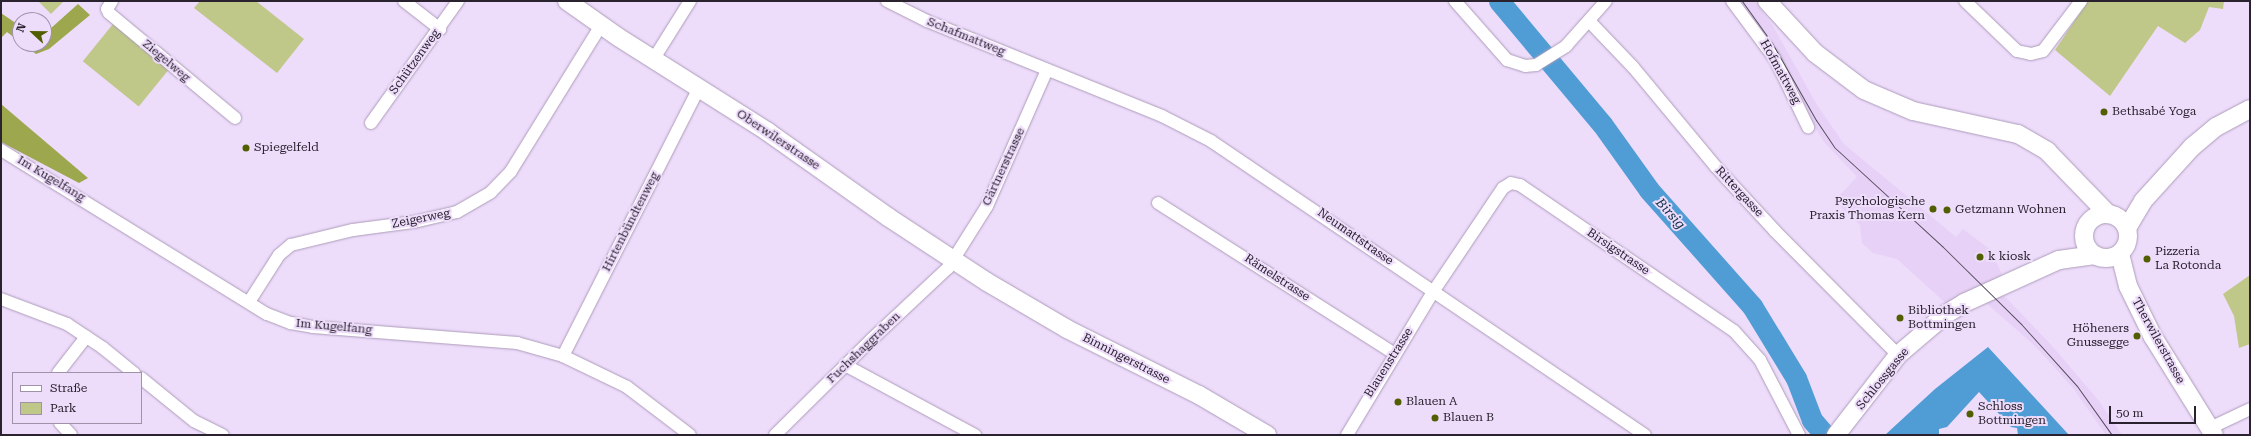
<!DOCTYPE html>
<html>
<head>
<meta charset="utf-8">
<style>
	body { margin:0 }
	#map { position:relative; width:2251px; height:436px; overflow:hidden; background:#eedcfb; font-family:"Roboto Serif",serif }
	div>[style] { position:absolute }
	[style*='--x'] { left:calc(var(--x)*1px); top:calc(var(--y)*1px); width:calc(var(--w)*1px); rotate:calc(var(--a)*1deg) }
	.built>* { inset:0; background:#e7d1f7 }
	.green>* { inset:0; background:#bfc888; transform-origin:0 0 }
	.forest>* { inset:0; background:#9da74e }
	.water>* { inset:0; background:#509dd6 }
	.river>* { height:21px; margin:-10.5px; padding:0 10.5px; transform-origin:10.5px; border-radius:10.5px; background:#509dd6 }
	.roads { filter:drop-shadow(0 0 1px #ac9cb9) drop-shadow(0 0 1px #ac9cb9) }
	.street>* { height:12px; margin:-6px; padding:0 6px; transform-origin:6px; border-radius:6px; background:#fff }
	.secondary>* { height:18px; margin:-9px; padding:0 9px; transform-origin:9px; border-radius:9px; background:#fff }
	.secondary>.ring { margin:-9px; padding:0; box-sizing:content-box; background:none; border:18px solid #fff; border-radius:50% }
	.tram>* { height:1px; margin:-0.5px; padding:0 0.5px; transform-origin:0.5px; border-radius:0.5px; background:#564d5d }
	.dots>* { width:11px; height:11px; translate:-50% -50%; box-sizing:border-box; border:2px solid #eedcfb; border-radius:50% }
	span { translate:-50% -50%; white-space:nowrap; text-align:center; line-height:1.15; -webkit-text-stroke:4px #eedcfb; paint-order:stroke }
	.street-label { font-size:12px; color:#2a232f }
	.poi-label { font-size:12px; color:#2a232f }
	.left { translate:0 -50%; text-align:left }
	.right { translate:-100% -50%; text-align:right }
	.water-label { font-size:13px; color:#0b2d44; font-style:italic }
	.frame { position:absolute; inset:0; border:2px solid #2a232f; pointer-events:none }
	.legend { position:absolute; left:12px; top:372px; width:130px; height:52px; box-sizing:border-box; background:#eedcfb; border:1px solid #a092a9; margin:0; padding:5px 7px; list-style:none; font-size:12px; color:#2a232f }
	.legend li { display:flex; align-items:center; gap:8px; height:20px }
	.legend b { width:20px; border:1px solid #a092a9 }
	.north { position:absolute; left:12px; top:12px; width:40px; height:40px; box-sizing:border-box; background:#eedcfb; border:1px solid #a092a9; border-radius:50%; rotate:292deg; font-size:11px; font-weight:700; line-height:16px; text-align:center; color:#2a232f }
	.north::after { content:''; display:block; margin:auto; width:14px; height:18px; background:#515f00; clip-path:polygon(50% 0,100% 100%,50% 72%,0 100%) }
	.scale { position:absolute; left:2109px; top:406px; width:87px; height:18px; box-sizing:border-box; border:2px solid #2a232f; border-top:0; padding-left:5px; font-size:12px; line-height:14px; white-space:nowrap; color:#2a232f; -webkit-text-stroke:3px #eedcfb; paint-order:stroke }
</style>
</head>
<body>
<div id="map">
	<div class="built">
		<div style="clip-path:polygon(1737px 1px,1754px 1px,1773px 26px,1817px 105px,1844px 144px,1956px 237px,1963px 229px,1991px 250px,2003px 277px,1991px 282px,2053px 347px,2099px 401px,2122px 435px,2106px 435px,2073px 388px,2035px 346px,1977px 295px,1951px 308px,1897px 259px,1873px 253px,1862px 243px,1860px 225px,1834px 201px,1857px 177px,1824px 142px)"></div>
	</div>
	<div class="green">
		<div style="clip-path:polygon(38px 1px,64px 1px,51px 14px)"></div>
		<div style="clip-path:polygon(200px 1px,256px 1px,304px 39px,277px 73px,194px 8px)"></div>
		<div style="clip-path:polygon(2088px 1px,2224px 1px,2223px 9px,2209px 7px,2200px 30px,2185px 43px,2158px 26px,2110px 96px,2055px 50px)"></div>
		<div style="left:113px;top:24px;width:72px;height:48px;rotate:39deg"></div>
		<div style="clip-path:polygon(2250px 275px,2250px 344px,2239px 348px,2234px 316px,2223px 294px)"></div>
	</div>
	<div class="forest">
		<div style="clip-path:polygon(78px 4px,90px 15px,49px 49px,36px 54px,23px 44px,44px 44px,44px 29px,50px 29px)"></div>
		<div style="clip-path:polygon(1px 13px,20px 26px,20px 42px,7px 32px,1px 38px)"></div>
		<div style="clip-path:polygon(1px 104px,88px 178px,79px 183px,1px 142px)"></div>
	</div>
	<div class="water">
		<div style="clip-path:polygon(1988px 347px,2069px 435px,2018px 435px,2017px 428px,2011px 427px,1979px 392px,1947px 427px,1939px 429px,1939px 435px,1885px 435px,1935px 389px)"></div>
	</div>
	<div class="river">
		<div style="--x:1499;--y:1;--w:160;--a:50.1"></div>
		<div style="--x:1602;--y:124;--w:81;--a:54.5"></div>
		<div style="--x:1649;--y:190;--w:155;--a:48.4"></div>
		<div style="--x:1752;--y:306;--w:84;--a:58.6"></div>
		<div style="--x:1796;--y:378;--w:45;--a:69.1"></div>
		<div style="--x:1812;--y:420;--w:20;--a:49"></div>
	</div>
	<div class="roads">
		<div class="street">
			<div style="--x:112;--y:1;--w:9;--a:122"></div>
			<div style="--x:107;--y:9;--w:4;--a:63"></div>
			<div style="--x:109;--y:13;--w:164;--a:39.8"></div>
			<div style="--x:404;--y:1;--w:46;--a:37.9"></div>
			<div style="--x:887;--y:1;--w:45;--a:26.6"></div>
			<div style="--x:927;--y:21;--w:253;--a:22"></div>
			<div style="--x:1162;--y:116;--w:55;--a:27"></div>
			<div style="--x:1211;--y:141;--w:524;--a:34.11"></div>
			<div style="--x:1455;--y:1;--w:79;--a:48.6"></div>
			<div style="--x:1507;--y:60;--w:19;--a:18"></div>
			<div style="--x:1525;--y:66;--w:11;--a:-5"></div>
			<div style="--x:1536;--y:65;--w:36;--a:-32"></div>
			<div style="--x:1566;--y:46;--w:60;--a:-48.4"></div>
			<div style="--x:1732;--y:1;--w:72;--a:53.4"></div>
			<div style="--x:1775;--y:59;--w:76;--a:64.1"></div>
			<div style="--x:1965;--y:1;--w:72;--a:43.9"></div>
			<div style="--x:2017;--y:51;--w:14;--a:12"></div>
			<div style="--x:2031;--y:54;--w:12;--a:-14"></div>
			<div style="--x:2043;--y:51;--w:63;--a:-52.8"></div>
			<div style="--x:1589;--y:21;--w:64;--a:46.3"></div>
			<div style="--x:1633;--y:67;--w:130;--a:50.3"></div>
			<div style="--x:1716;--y:167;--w:87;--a:47.3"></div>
			<div style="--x:1775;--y:231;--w:175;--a:45.2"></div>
			<div style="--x:653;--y:60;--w:70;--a:-57.9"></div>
			<div style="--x:371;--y:123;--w:150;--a:-54.5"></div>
			<div style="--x:1;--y:150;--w:312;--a:31.7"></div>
			<div style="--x:267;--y:314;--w:26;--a:21"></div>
			<div style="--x:291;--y:323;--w:22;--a:10"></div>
			<div style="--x:313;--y:327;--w:205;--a:4.5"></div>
			<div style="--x:517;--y:343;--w:48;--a:15.8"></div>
			<div style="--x:563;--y:356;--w:71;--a:25.8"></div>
			<div style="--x:627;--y:387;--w:79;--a:37.3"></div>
			<div style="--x:1158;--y:203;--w:281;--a:32.5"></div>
			<div style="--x:1;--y:299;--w:71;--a:20.7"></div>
			<div style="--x:67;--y:324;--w:43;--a:33.7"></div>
			<div style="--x:103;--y:348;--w:40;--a:39"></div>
			<div style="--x:249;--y:302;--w:56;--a:-57.4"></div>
			<div style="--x:279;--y:255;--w:16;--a:-40"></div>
			<div style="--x:291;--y:245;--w:64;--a:-13.6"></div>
			<div style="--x:353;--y:230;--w:62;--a:-7.5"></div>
			<div style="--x:414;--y:222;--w:44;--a:-13.1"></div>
			<div style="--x:457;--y:212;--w:39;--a:-30"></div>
			<div style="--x:491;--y:192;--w:29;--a:-46"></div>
			<div style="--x:511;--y:171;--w:172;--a:-58.3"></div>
			<div style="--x:563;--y:356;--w:301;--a:-63.1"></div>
			<div style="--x:845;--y:365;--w:148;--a:28.3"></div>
			<div style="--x:58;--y:373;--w:46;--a:-52.1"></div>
			<div style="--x:141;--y:378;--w:68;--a:39.1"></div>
			<div style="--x:194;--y:421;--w:32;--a:26"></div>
			<div style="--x:60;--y:423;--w:16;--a:47"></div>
			<div style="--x:2210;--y:428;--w:44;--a:-25.4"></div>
			<div style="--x:775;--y:435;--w:136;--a:-44.7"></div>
			<div style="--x:872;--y:339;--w:104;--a:-43.1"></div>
			<div style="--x:948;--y:268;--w:73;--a:-57.8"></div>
			<div style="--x:987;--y:206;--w:149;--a:-66.2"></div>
			<div style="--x:1347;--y:435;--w:167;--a:-59"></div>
			<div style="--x:1433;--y:292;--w:125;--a:-56.1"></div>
			<div style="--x:1503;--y:188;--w:9;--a:-32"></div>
			<div style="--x:1511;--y:183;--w:9;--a:13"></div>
			<div style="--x:1520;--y:185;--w:259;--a:34.3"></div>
			<div style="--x:1734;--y:331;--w:39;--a:48"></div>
			<div style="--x:1760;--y:360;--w:85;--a:62.5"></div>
		</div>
		<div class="secondary">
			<div style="--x:567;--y:1;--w:62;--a:35.2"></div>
			<div style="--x:618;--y:37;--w:178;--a:32.3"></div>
			<div style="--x:768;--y:132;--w:147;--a:35.3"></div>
			<div style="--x:888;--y:217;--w:118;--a:33.3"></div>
			<div style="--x:987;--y:282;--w:93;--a:30.4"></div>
			<div style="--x:1067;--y:329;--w:148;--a:26.6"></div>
			<div style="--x:1199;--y:395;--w:79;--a:30.5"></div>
			<div style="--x:1767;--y:1;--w:71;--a:47.3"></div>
			<div style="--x:1815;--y:53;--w:61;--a:37.1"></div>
			<div style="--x:1864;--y:90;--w:53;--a:23.2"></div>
			<div style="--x:1913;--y:111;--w:107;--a:12.4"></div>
			<div style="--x:2018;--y:134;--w:34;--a:30"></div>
			<div style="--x:2047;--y:151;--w:88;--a:45.9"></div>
			<div class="ring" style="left:2084px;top:214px;width:26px;height:26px"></div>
			<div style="--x:2127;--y:228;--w:31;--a:-59"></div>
			<div style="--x:2143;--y:201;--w:73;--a:-47.8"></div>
			<div style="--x:2192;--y:147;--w:31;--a:-40"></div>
			<div style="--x:2216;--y:127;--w:38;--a:-28"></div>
			<div style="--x:2120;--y:254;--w:33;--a:76"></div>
			<div style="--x:2128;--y:286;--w:57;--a:63.9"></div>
			<div style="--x:2153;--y:337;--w:115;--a:58.1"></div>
			<div style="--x:1836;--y:435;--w:101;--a:-52.2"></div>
			<div style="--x:1898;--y:355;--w:63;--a:-40.5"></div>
			<div style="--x:1946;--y:314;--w:21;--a:-31"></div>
			<div style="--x:1964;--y:303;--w:104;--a:-24.4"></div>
			<div style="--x:2059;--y:260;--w:36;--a:-8"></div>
		</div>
	</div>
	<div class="tram">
		<div style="--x:1742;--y:1;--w:52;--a:54.5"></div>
		<div style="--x:1772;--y:43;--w:89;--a:60.3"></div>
		<div style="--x:1816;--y:120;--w:32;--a:56"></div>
		<div style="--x:1834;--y:147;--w:147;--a:42.5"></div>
		<div style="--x:1942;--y:246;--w:112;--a:44.6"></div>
		<div style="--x:2022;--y:325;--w:82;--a:48"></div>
		<div style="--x:2077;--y:386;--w:60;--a:54.5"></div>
	</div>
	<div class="dots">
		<div style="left:2104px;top:112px;background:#515f00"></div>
		<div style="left:246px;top:148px;background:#515f00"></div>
		<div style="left:1933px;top:209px;background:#515f00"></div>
		<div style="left:1947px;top:210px;background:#515f00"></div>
		<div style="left:1980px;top:257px;background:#515f00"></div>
		<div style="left:2147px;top:259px;background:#515f00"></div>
		<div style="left:1900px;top:318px;background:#515f00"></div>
		<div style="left:2137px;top:336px;background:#515f00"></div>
		<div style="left:1398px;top:402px;background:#515f00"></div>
		<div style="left:1970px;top:414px;background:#515f00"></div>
		<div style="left:1435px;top:418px;background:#515f00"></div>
	</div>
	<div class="street-label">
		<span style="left:966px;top:37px;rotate:22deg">Schafmattweg</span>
		<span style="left:166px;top:61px;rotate:40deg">Ziegelweg</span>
		<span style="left:415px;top:62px;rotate:-54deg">Schützenweg</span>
		<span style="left:1780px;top:72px;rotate:61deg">Hofmattweg</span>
		<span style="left:778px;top:140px;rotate:34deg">Oberwilerstrasse</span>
		<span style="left:1004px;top:167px;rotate:-65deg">Gärtnerstrasse</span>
		<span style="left:51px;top:179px;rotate:31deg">Im Kugelfang</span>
		<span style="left:1739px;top:192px;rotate:47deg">Rittergasse</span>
		<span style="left:421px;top:219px;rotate:-11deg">Zeigerweg</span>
		<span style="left:631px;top:222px;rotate:-63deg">Hirtenbündtenweg</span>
		<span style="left:1355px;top:237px;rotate:35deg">Neumattstrasse</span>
		<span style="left:1618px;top:252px;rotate:34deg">Birsigstrasse</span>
		<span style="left:1277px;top:278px;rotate:33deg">Rämelstrasse</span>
		<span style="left:334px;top:327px;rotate:5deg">Im Kugelfang</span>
		<span style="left:2158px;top:341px;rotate:61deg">Therwilerstrasse</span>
		<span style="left:864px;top:348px;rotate:-44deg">Fuchshaggraben</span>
		<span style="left:1126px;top:359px;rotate:27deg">Binningerstrasse</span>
		<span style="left:1389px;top:363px;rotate:-58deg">Blauenstrasse</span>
		<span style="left:1883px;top:379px;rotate:-51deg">Schlossgasse</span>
	</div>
	<div class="poi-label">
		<span class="left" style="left:2112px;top:112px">Bethsabé Yoga</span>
		<span class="left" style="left:254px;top:148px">Spiegelfeld</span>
		<span class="right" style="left:1925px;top:209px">Psychologische<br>Praxis Thomas Kern</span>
		<span class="left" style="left:1955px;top:210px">Getzmann Wohnen</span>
		<span class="left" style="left:2155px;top:259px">Pizzeria<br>La Rotonda</span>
		<span class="left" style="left:1988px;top:257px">k kiosk</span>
		<span class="left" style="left:1908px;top:318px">Bibliothek<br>Bottmingen</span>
		<span class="right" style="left:2129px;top:336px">Höheners<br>Gnussegge</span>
		<span class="left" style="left:1406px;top:402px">Blauen A</span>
		<span class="left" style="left:1978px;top:414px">Schloss<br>Bottmingen</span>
		<span class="left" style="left:1443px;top:418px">Blauen B</span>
	</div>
	<div class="water-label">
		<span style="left:1670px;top:214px;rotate:48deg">Birsig</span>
	</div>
	<div class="frame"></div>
	<ul class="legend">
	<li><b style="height:5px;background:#fff"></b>Straße</li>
	<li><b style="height:11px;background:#bfc888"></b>Park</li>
	</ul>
	<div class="north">N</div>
	<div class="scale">50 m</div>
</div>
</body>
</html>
